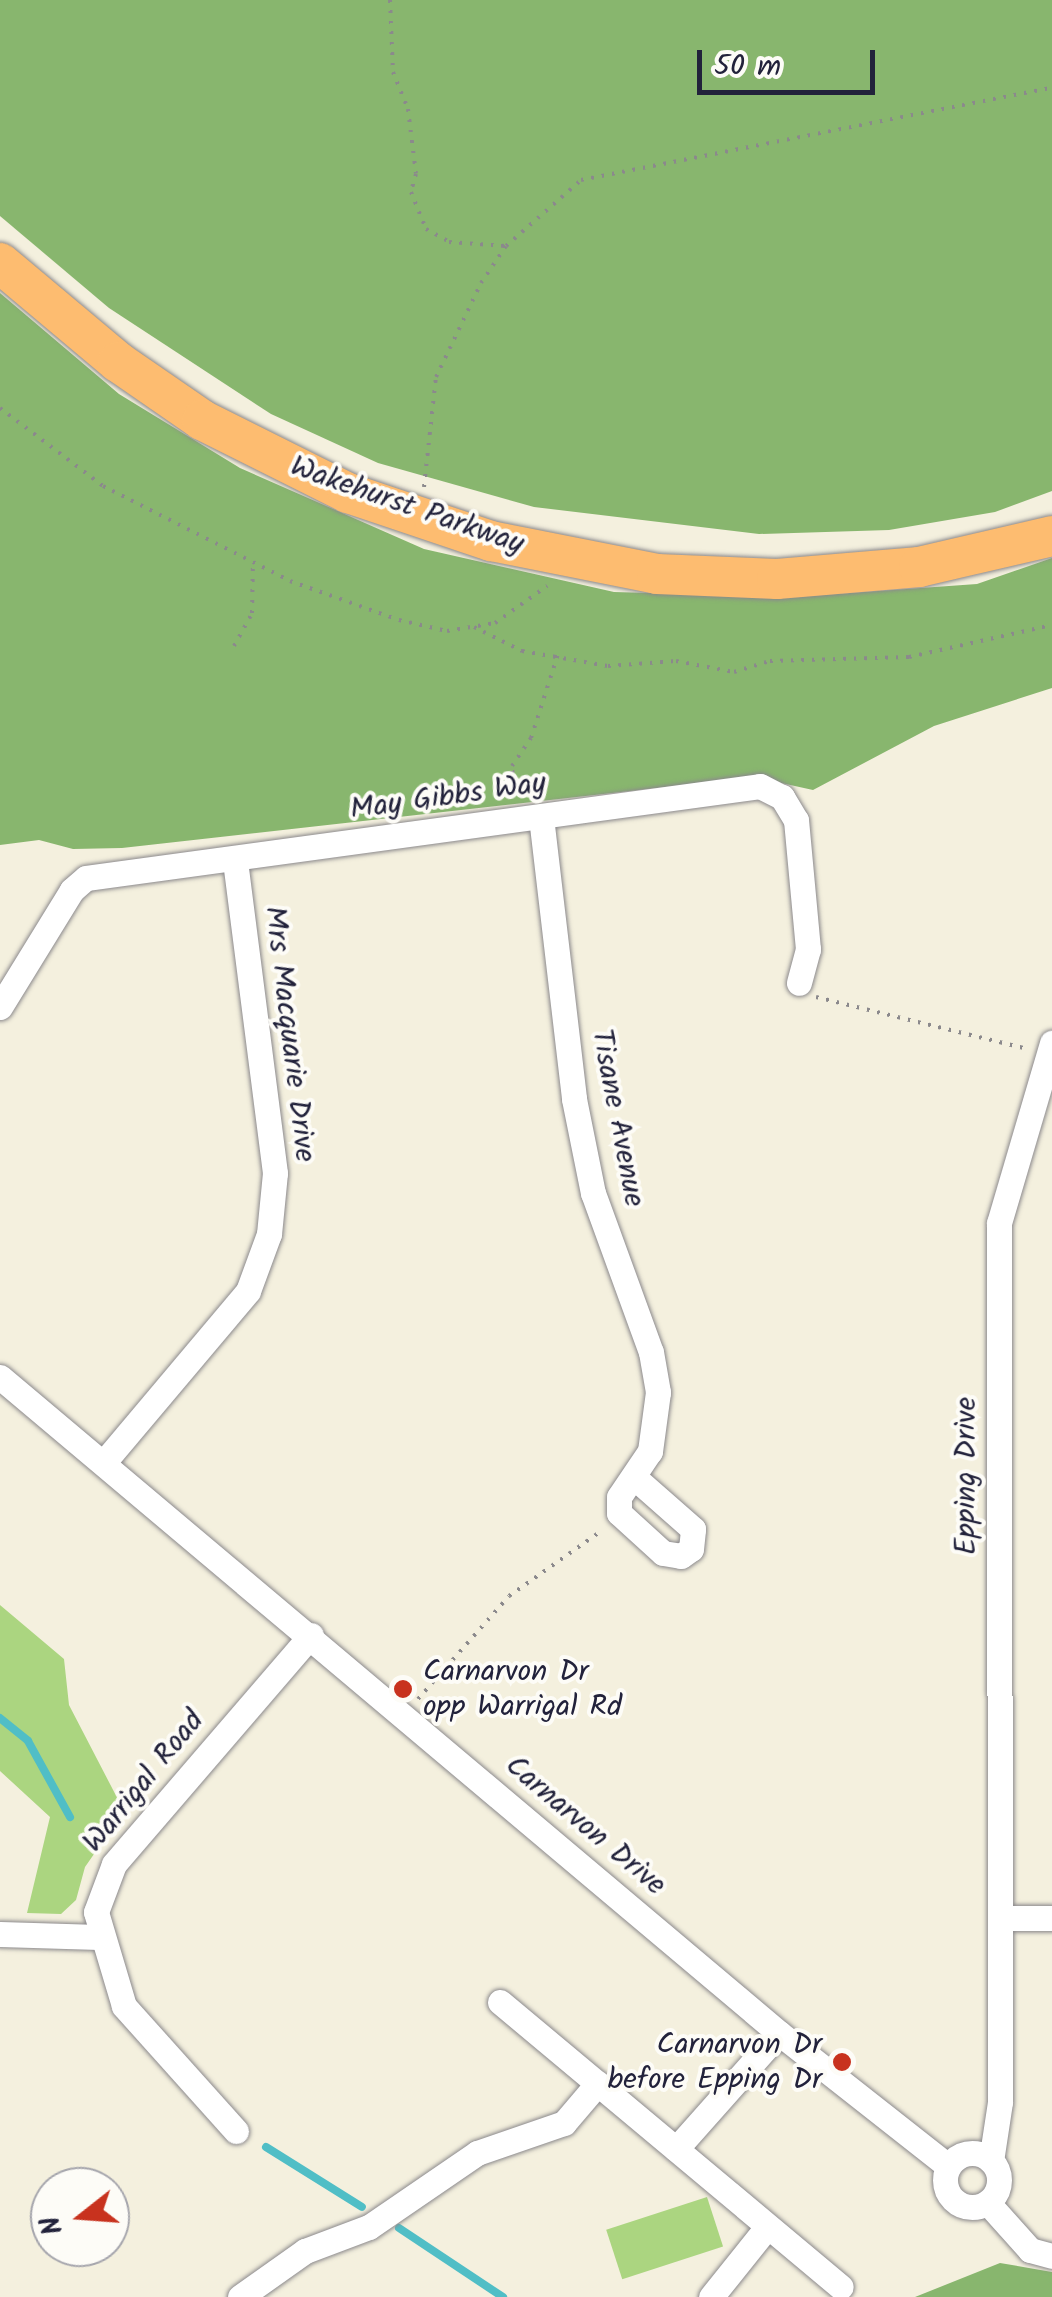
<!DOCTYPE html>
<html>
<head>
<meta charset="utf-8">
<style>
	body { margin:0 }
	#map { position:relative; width:1052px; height:2297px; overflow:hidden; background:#f4f0de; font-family:Kalam,sans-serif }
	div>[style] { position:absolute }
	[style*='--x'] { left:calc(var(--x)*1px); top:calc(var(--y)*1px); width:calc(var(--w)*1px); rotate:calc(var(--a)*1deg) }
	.green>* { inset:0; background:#abd580; transform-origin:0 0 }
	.forest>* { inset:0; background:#88b66e }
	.stream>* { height:8px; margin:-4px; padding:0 4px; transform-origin:4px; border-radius:4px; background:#50bec6 }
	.path>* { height:4px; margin-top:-2px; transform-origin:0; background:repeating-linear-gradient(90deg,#8b898c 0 2.5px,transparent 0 10.5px) }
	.roads { filter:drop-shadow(0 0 2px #8b898c) drop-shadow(0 0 2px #8b898c) }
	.street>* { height:25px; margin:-12.5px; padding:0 12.5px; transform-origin:12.5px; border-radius:12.5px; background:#fff }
	.street>.ring { margin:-12.5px; padding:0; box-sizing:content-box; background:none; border:25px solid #fff; border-radius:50% }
	.primary>* { height:40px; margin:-20px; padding:0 20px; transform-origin:20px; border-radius:20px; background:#fdbc70 }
	.dots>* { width:28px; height:28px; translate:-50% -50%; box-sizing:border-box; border:5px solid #fdfcf7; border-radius:50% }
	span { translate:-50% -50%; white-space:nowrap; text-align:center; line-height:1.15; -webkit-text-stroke:8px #fdfcf7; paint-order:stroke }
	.street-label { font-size:30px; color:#22223b }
	.poi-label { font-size:30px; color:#22223b }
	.left { translate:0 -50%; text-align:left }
	.right { translate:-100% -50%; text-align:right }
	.north { position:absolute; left:30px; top:2167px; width:100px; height:100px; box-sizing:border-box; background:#fdfcf7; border:2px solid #a5a5ac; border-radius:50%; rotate:253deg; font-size:28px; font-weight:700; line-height:40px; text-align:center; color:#22223b }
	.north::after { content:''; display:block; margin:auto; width:35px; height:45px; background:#c8321e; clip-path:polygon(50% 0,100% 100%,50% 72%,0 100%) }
	.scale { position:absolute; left:697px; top:50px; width:178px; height:45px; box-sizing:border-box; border:5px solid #22223b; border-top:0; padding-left:12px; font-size:30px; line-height:35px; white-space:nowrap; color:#22223b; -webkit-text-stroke:8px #fdfcf7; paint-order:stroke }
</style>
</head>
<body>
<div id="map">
	<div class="green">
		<div style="clip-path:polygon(0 1605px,64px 1659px,69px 1705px,124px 1811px,85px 1867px,76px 1900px,61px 1914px,27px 1913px,50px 1817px,0 1771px)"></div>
		<div style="left:707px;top:2197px;width:52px;height:106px;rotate:72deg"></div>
	</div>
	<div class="forest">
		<div style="clip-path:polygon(0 0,1052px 0,1052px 491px,995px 512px,889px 530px,759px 534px,534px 507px,378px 463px,271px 414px,109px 308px,0 216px)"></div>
		<div style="clip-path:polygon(0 293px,119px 394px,240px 468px,424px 549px,614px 592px,794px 597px,977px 584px,1052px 558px,1052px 688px,934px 726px,813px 790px,754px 777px,122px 848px,73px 849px,39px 840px,0 845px)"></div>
		<div style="clip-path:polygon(1000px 2263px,1052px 2272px,1052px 2297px,915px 2297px)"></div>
	</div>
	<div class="stream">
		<div style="--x:0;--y:1718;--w:36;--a:39"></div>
		<div style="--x:28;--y:1741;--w:87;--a:61.1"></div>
		<div style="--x:266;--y:2147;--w:113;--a:32"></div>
		<div style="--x:399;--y:2228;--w:125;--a:33.6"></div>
	</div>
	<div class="path">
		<div style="--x:390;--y:0;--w:72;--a:87.6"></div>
		<div style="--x:393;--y:72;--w:40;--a:68"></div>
		<div style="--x:408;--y:109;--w:65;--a:83"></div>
		<div style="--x:416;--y:174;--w:19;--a:106"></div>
		<div style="--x:411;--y:192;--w:40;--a:68"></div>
		<div style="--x:426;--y:229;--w:26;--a:29"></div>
		<div style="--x:449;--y:242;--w:57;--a:4"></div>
		<div style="--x:0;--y:408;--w:129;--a:37.1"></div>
		<div style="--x:103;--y:486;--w:210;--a:26.9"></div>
		<div style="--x:290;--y:581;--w:116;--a:19.7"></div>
		<div style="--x:399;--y:620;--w:49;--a:12.9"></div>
		<div style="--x:447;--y:631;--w:49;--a:-9.5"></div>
		<div style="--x:495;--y:623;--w:64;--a:-35.4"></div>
		<div style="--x:424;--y:487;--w:111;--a:-83.8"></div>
		<div style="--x:436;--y:377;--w:104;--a:-64.4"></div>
		<div style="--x:481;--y:283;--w:45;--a:-56"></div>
		<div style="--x:506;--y:246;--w:100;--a:-41.3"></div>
		<div style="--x:581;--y:180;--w:480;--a:-11.1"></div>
		<div style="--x:474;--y:627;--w:54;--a:26.6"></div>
		<div style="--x:522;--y:651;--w:87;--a:9.9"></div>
		<div style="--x:608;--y:666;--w:68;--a:-4.2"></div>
		<div style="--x:676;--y:661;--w:59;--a:10.7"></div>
		<div style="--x:734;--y:672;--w:38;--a:-17"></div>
		<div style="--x:770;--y:661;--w:139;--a:-1.6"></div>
		<div style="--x:909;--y:657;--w:147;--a:-12.6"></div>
		<div style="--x:234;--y:646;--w:38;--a:-61"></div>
		<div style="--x:252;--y:613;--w:51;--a:-88.9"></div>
		<div style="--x:514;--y:794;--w:28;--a:-94"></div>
		<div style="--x:512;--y:766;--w:34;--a:-56"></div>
		<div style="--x:531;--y:738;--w:88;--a:-72.2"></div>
		<div style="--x:816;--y:997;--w:214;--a:13.8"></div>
		<div style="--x:418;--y:1699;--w:137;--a:-48.5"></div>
		<div style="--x:509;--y:1596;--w:113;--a:-35.2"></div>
	</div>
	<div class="roads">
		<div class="street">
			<div style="--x:541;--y:817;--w:284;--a:83.3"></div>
			<div style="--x:574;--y:1099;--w:96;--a:78.6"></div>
			<div style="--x:593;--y:1193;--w:169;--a:70"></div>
			<div style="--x:651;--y:1352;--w:41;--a:80.1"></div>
			<div style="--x:658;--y:1392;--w:60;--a:97.7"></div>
			<div style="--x:650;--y:1451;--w:55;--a:124"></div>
			<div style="--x:619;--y:1497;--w:16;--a:90"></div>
			<div style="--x:619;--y:1513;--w:59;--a:42.3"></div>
			<div style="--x:663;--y:1553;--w:18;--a:9"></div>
			<div style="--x:681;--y:1556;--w:12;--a:-35"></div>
			<div style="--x:691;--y:1549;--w:20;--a:-84"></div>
			<div style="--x:693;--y:1529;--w:77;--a:-138.7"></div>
			<div style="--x:0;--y:1007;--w:137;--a:-58.4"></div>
			<div style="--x:72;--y:890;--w:18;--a:-41"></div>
			<div style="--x:86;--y:878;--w:680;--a:-7.77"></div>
			<div style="--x:760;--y:786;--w:25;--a:27"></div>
			<div style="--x:782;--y:797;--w:27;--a:59"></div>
			<div style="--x:796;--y:820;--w:130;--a:84.7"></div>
			<div style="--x:808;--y:949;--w:35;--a:105"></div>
			<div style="--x:0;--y:1377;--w:1018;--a:40.1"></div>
			<div style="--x:779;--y:2033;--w:215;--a:38.2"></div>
			<div style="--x:105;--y:1461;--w:222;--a:-49.9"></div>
			<div style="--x:248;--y:1291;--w:61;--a:-69.8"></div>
			<div style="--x:269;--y:1234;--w:61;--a:-84.4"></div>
			<div style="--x:275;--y:1173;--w:317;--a:-97.3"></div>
			<div style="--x:1000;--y:1918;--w:52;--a:0"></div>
			<div style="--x:0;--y:1934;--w:99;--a:1.7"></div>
			<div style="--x:500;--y:2002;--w:444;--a:39.9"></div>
			<div style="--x:236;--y:2131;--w:168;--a:-131.9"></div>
			<div style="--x:124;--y:2006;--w:98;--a:-106.6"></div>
			<div style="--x:96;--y:1912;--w:51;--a:-69.4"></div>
			<div style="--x:114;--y:1864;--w:302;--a:-49.3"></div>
			<div style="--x:676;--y:2149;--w:155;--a:-48.4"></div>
			<div class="ring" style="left:945px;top:2153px;width:29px;height:29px"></div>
			<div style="--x:991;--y:2161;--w:60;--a:-81.3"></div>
			<div style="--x:1000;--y:2102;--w:879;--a:-90.07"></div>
			<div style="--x:999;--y:1223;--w:188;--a:-73.6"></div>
			<div style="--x:988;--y:2203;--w:63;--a:48.2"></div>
			<div style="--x:1030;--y:2250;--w:23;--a:15"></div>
			<div style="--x:240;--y:2297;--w:80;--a:-35.3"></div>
			<div style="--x:305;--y:2251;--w:68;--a:-20.6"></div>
			<div style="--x:369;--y:2227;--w:131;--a:-34.4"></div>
			<div style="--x:477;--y:2153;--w:92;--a:-19"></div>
			<div style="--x:564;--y:2123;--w:52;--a:-49.6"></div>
			<div style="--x:711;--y:2297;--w:90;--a:-51.3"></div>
		</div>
		<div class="primary">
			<div style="--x:0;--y:263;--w:154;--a:40"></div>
			<div style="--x:118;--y:362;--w:102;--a:34.6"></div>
			<div style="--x:202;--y:420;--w:163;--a:26.6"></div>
			<div style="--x:348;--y:493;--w:151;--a:18.6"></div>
			<div style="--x:491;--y:541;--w:169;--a:11.2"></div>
			<div style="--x:657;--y:574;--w:120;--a:2.4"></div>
			<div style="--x:777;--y:579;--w:143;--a:-4.8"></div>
			<div style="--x:919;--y:567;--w:137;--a:-13.1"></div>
		</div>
	</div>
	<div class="dots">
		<div style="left:403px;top:1689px;background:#c8321e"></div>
		<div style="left:842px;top:2062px;background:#c8321e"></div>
	</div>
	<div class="street-label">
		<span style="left:407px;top:506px;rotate:19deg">Wakehurst Parkway</span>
		<span style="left:448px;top:797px;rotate:-8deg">May Gibbs Way</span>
		<span style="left:289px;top:1034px;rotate:83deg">Mrs Macquarie Drive</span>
		<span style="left:617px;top:1118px;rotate:79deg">Tisane Avenue</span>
		<span style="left:967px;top:1476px;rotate:-90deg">Epping Drive</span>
		<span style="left:144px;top:1782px;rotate:-51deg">Warrigal Road</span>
		<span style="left:585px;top:1826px;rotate:40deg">Carnarvon Drive</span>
	</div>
	<div class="poi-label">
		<span class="left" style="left:423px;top:1689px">Carnarvon Dr<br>opp Warrigal Rd</span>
		<span class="right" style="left:822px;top:2062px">Carnarvon Dr<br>before Epping Dr</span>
	</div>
	<div class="north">N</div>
	<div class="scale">50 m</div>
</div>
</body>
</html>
